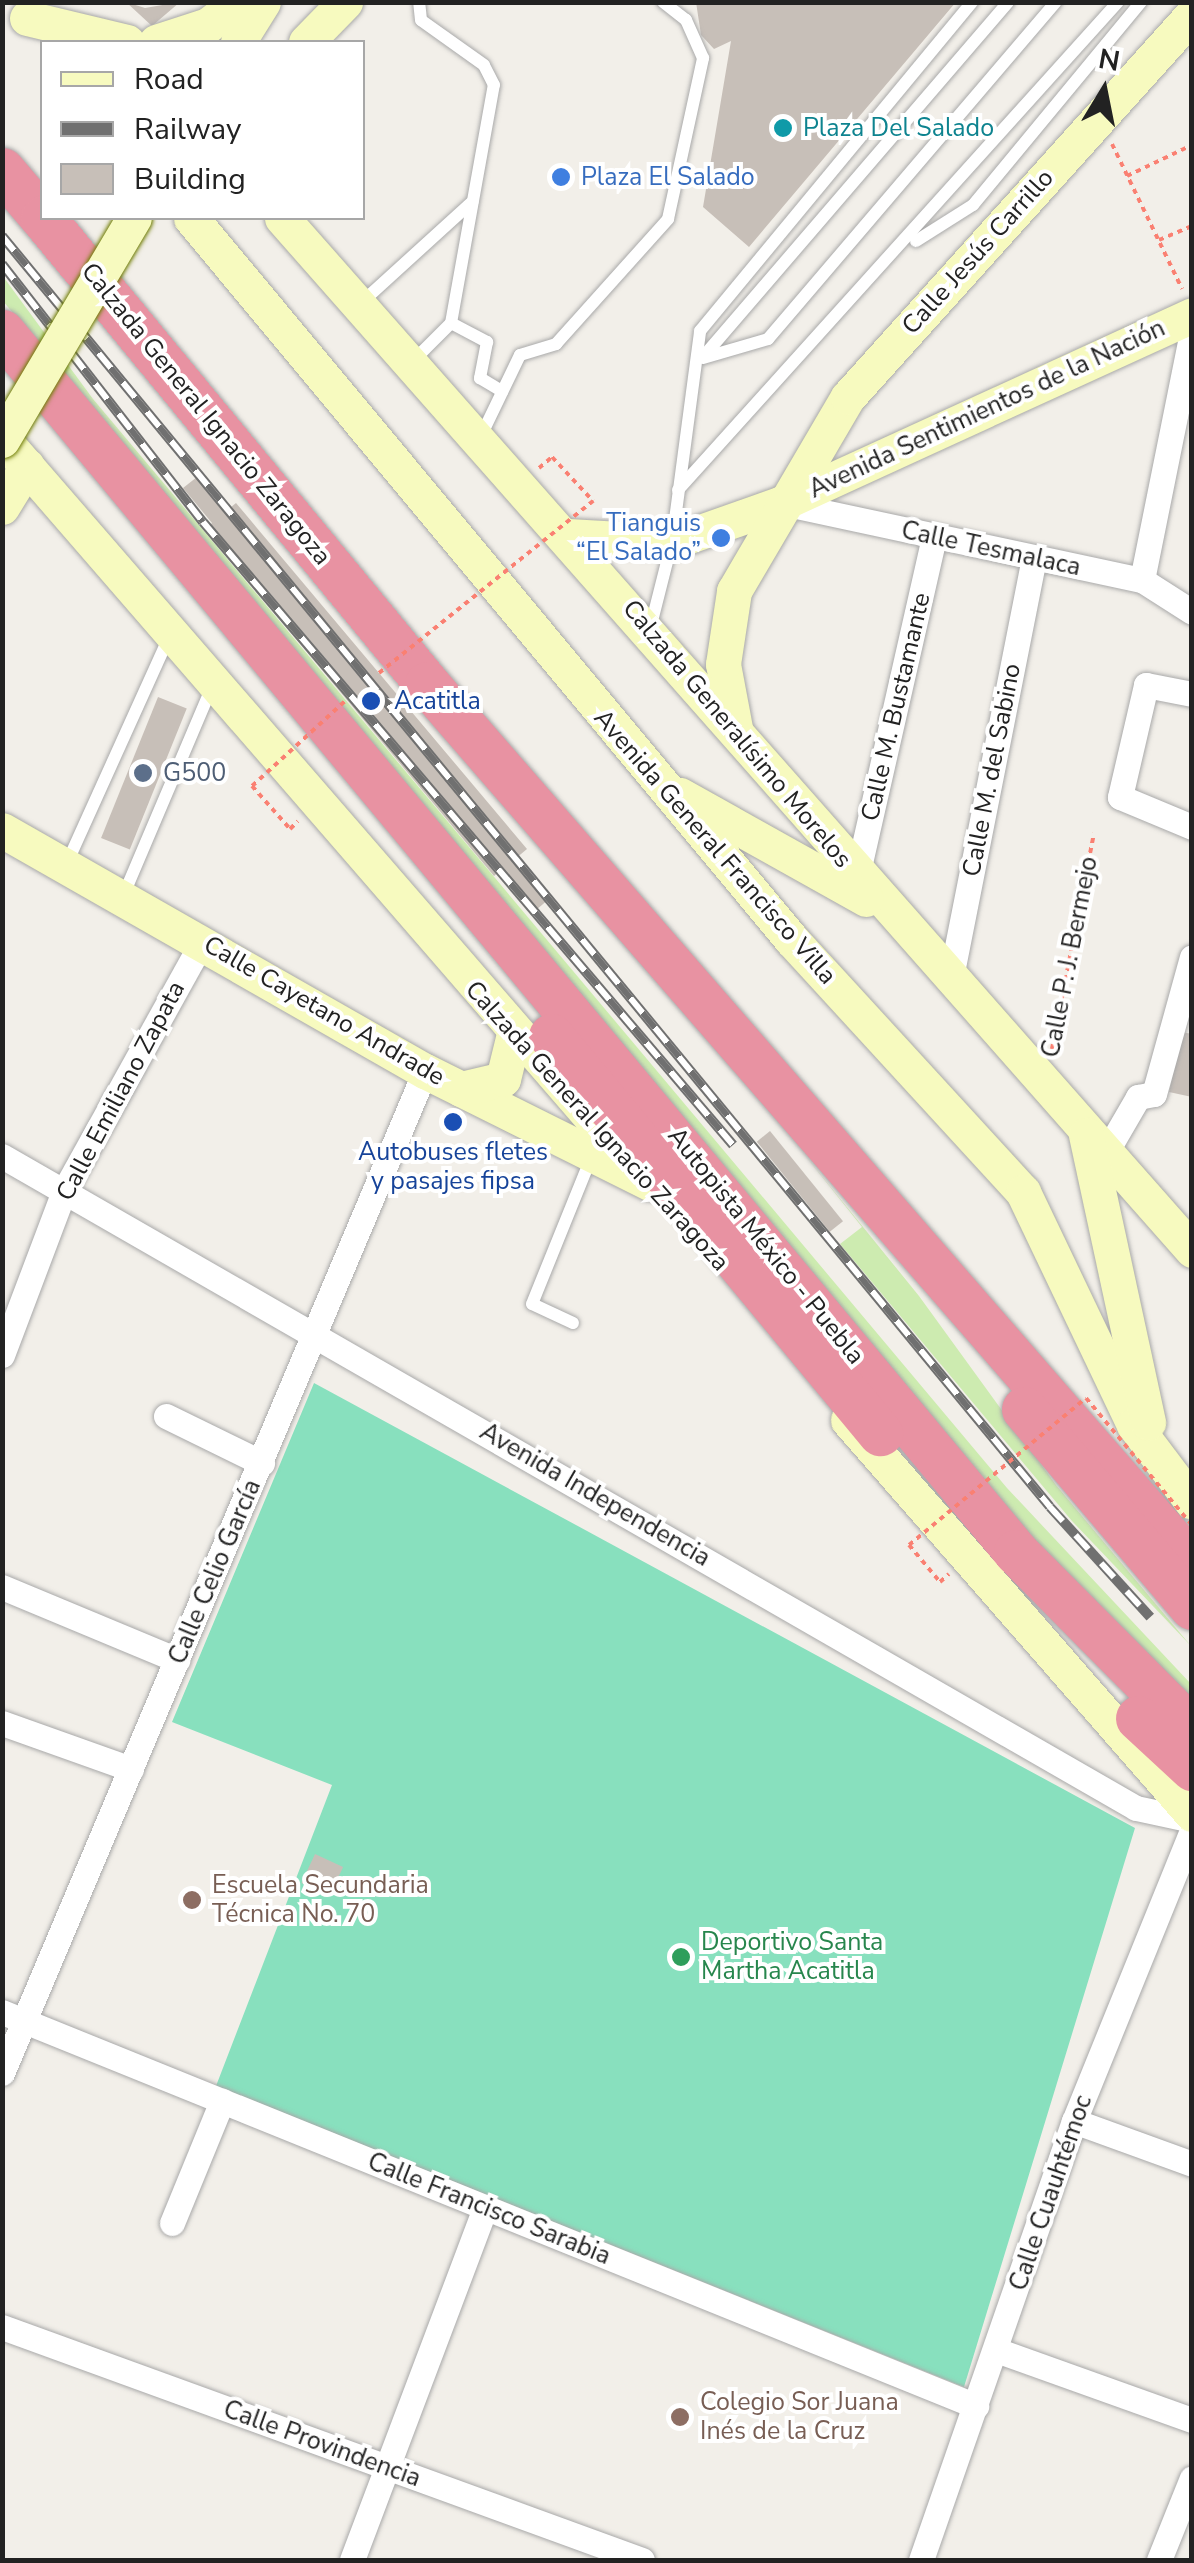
<!DOCTYPE html>
<html>
<head>
<meta charset="utf-8">
<style>
	body { margin:0 }
	#map { position:relative; width:1194px; height:2563px; overflow:hidden; background:#f2efe9; font-family:"Nunito Sans",sans-serif }
	div>[style] { position:absolute }
	[style*='--x'] { left:calc(var(--x)*1px); top:calc(var(--y)*1px); width:calc(var(--w)*1px); rotate:calc(var(--a)*1deg) }
	.grass>* { inset:0; background:#cdebb0 }
	.pitch>* { inset:0; background:#88e0be }
	.building>* { inset:0; background:#c7bfb8; transform-origin:0 0 }
	.path>* { height:4px; margin-top:-2px; transform-origin:0; background:repeating-linear-gradient(90deg,#fa8072 0 5px,transparent 0 10px) }
	.roads { filter:drop-shadow(0 0 2px #a9a9a9) drop-shadow(0 0 2px #a9a9a9) }
	.lane>* { height:12px; margin:-6px; padding:0 6px; transform-origin:6px; border-radius:6px; background:#fff }
	.street>* { height:25px; margin:-12.5px; padding:0 12.5px; transform-origin:12.5px; border-radius:12.5px; background:#fff }
	.secondary>* { height:35px; margin:-17.5px; padding:0 17.5px; transform-origin:17.5px; border-radius:17.5px; background:#f7fabf }
	.highway>* { height:45px; margin:-22.5px; padding:0 22.5px; transform-origin:22.5px; border-radius:22.5px; background:#e892a2 }
	.rail>* { height:10px; margin-top:-5px; transform-origin:0; background:repeating-linear-gradient(90deg,#fff 0 19px,#707070 0 38px); box-sizing:border-box; border-block:2px solid #707070 }
	.path-bridge>* { height:4px; margin-top:-2px; transform-origin:0; background:repeating-linear-gradient(90deg,#fa8072 0 5px,transparent 0 10px) }
	.bridges { filter:drop-shadow(0 0 2px #707d05) drop-shadow(0 0 2px #707d05) }
	.secondary-bridge>* { height:35px; margin:-17.5px; padding:0 17.5px; transform-origin:17.5px; border-radius:17.5px; background:#f7fabf }
	.dots>* { width:28px; height:28px; translate:-50% -50%; box-sizing:border-box; border:5px solid #fff; border-radius:50% }
	span { translate:-50% -50%; white-space:nowrap; text-align:center; line-height:1.15; -webkit-text-stroke:8px #fff; paint-order:stroke }
	.culture-label { font-size:25px; color:#0d838f }
	.left { translate:0 -50%; text-align:left }
	.shop-label { font-size:25px; color:#366cbe }
	.right { translate:-100% -50%; text-align:right }
	.street-label { font-size:25px; color:#222 }
	.transit-label { font-size:25px; color:#164399 }
	.service-label { font-size:25px; color:#4e5e75 }
	.education-label { font-size:25px; color:#785e54 }
	.leisure-label { font-size:25px; color:#27864d }
	.frame { position:absolute; inset:0; border:5px solid #222; pointer-events:none }
	.legend { position:absolute; left:40px; top:40px; width:325px; height:180px; box-sizing:border-box; background:#fff; border:2px solid #a7a7a7; margin:0; padding:12px 18px; list-style:none; font-size:30px; color:#222 }
	.legend li { display:flex; align-items:center; gap:20px; height:50px }
	.legend b { width:50px; border:2px solid #a7a7a7 }
	.north { position:absolute; left:1054px; top:40px; width:100px; height:100px; -webkit-text-stroke:8px #fff; paint-order:stroke; rotate:10deg; font-size:28px; font-weight:700; line-height:40px; text-align:center; color:#222 }
	.north::after { content:''; display:block; margin:auto; width:35px; height:45px; background:#222; clip-path:polygon(50% 0,100% 100%,50% 72%,0 100%) }
</style>
</head>
<body>
<div id="map">
	<div class="grass">
		<div style="clip-path:polygon(2px 275px,93px 399px,1007px 1488px,1191px 1684px,1191px 1752px,1071px 1587px,3px 301px)"></div>
		<div style="clip-path:polygon(803px 1153px,919px 1296px,1056px 1485px,1191px 1646px,1072px 1521px,840px 1244px,862px 1227px)"></div>
	</div>
	<div class="pitch">
		<div style="clip-path:polygon(314px 1383px,1135px 1828px,964px 2387px,216px 2086px,332px 1785px,172px 1722px)"></div>
	</div>
	<div class="building">
		<div style="clip-path:polygon(126px 2px,145px 8px,180px 2px,152px 26px)"></div>
		<div style="clip-path:polygon(696px 2px,956px 2px,749px 247px,703px 207px,731px 41px,714px 49px,701px 35px)"></div>
		<div style="clip-path:polygon(197px 477px,225px 512px,236px 503px,527px 849px,515px 859px,549px 899px,536px 910px,502px 869px,494px 876px,205px 530px,212px 523px,183px 488px)"></div>
		<div style="left:158px;top:697px;width:31px;height:152px;rotate:22deg"></div>
		<div style="clip-path:polygon(1182px 1032px,1192px 1034px,1192px 1097px,1169px 1092px)"></div>
		<div style="left:770px;top:1131px;width:116px;height:17px;rotate:51deg"></div>
		<div style="left:315px;top:1854px;width:31px;height:32px;rotate:25deg"></div>
	</div>
	<div class="path">
		<div style="--x:1112;--y:144;--w:161;--a:64.2"></div>
		<div style="--x:1127;--y:176;--w:72;--a:-25.5"></div>
		<div style="--x:1159;--y:240;--w:36;--a:-23"></div>
		<div style="--x:539;--y:468;--w:17;--a:-40"></div>
		<div style="--x:552;--y:457;--w:60;--a:47"></div>
		<div style="--x:252;--y:786;--w:57;--a:48.5"></div>
		<div style="--x:290;--y:829;--w:11;--a:-45"></div>
		<div style="--x:1052;--y:1049;--w:220;--a:-79"></div>
		<div style="--x:909;--y:1545;--w:48;--a:50"></div>
		<div style="--x:940;--y:1582;--w:12;--a:-42"></div>
	</div>
	<div class="roads">
		<div class="lane">
			<div style="--x:916;--y:241;--w:67;--a:-32.3"></div>
			<div style="--x:973;--y:205;--w:264;--a:-50.4"></div>
			<div style="--x:361;--y:303;--w:151;--a:-42.3"></div>
			<div style="--x:451;--y:323;--w:41;--a:27.8"></div>
			<div style="--x:487;--y:342;--w:37;--a:101"></div>
			<div style="--x:480;--y:378;--w:26;--a:31"></div>
			<div style="--x:703;--y:357;--w:468;--a:-49.3"></div>
			<div style="--x:703;--y:358;--w:68;--a:-16.3"></div>
			<div style="--x:768;--y:339;--w:443;--a:-49.5"></div>
			<div style="--x:414;--y:360;--w:52;--a:-45"></div>
			<div style="--x:451;--y:323;--w:242;--a:-79.8"></div>
			<div style="--x:494;--y:85;--w:22;--a:-117"></div>
			<div style="--x:484;--y:65;--w:77;--a:-144.5"></div>
			<div style="--x:421;--y:20;--w:18;--a:-96"></div>
			<div style="--x:481;--y:436;--w:90;--a:-64.3"></div>
			<div style="--x:520;--y:355;--w:38;--a:-17"></div>
			<div style="--x:556;--y:344;--w:168;--a:-48.1"></div>
			<div style="--x:668;--y:219;--w:165;--a:-77.7"></div>
			<div style="--x:703;--y:58;--w:42;--a:-114.1"></div>
			<div style="--x:686;--y:20;--w:29;--a:-142"></div>
			<div style="--x:678;--y:490;--w:657;--a:-47.96"></div>
			<div style="--x:650;--y:629;--w:90;--a:-75.8"></div>
			<div style="--x:672;--y:542;--w:213;--a:-82.4"></div>
			<div style="--x:700;--y:331;--w:427;--a:-50.4"></div>
			<div style="--x:67;--y:863;--w:250;--a:-65.7"></div>
			<div style="--x:124;--y:894;--w:225;--a:-67"></div>
			<div style="--x:573;--y:1323;--w:45;--a:-155.1"></div>
			<div style="--x:532;--y:1304;--w:157;--a:-68"></div>
		</div>
		<div class="street">
			<div style="--x:782;--y:503;--w:368;--a:12.1"></div>
			<div style="--x:1142;--y:580;--w:59;--a:32.6"></div>
			<div style="--x:1142;--y:580;--w:254;--a:-78.6"></div>
			<div style="--x:1192;--y:694;--w:47;--a:-168.9"></div>
			<div style="--x:1146;--y:685;--w:115;--a:103.1"></div>
			<div style="--x:1120;--y:797;--w:78;--a:22.6"></div>
			<div style="--x:857;--y:876;--w:347;--a:-77.2"></div>
			<div style="--x:950;--y:982;--w:432;--a:-78.8"></div>
			<div style="--x:1105;--y:1154;--w:66;--a:-59.9"></div>
			<div style="--x:1138;--y:1097;--w:16;--a:-11"></div>
			<div style="--x:1154;--y:1094;--w:142;--a:-74.5"></div>
			<div style="--x:2;--y:1156;--w:1308;--a:29.9"></div>
			<div style="--x:1136;--y:1808;--w:57;--a:12.1"></div>
			<div style="--x:2;--y:1355;--w:175;--a:-69.3"></div>
			<div style="--x:64;--y:1191;--w:285;--a:-61"></div>
			<div style="--x:166;--y:1416;--w:107;--a:26.1"></div>
			<div style="--x:2;--y:1587;--w:190;--a:22.6"></div>
			<div style="--x:2;--y:1723;--w:137;--a:19.6"></div>
			<div style="--x:2;--y:2012;--w:1051;--a:22.02"></div>
			<div style="--x:2;--y:2073;--w:1088;--a:-67.11"></div>
			<div style="--x:1074;--y:2121;--w:126;--a:20"></div>
			<div style="--x:172;--y:2223;--w:132;--a:-67.7"></div>
			<div style="--x:2;--y:2327;--w:681;--a:20"></div>
			<div style="--x:996;--y:2350;--w:208;--a:19.7"></div>
			<div style="--x:352;--y:2560;--w:376;--a:-69.3"></div>
			<div style="--x:921;--y:2560;--w:465;--a:-70.8"></div>
			<div style="--x:1074;--y:2121;--w:314;--a:-67.9"></div>
			<div style="--x:1159;--y:2560;--w:88;--a:-68.1"></div>
		</div>
		<div class="secondary">
			<div style="--x:27;--y:18;--w:103;--a:13.5"></div>
			<div style="--x:156;--y:42;--w:55;--a:-18.1"></div>
			<div style="--x:208;--y:25;--w:37;--a:-38"></div>
			<div style="--x:238;--y:42;--w:47;--a:-58"></div>
			<div style="--x:306;--y:42;--w:56;--a:-45.7"></div>
			<div style="--x:191;--y:218;--w:939;--a:50.23"></div>
			<div style="--x:792;--y:940;--w:342;--a:47.5"></div>
			<div style="--x:1023;--y:1192;--w:258;--a:64.5"></div>
			<div style="--x:1134;--y:1425;--w:96;--a:53"></div>
			<div style="--x:282;--y:218;--w:1376;--a:48.59"></div>
			<div style="--x:2;--y:438;--w:934;--a:49.08"></div>
			<div style="--x:2;--y:507;--w:48;--a:-58.6"></div>
			<div style="--x:568;--y:536;--w:104;--a:3.3"></div>
			<div style="--x:672;--y:542;--w:117;--a:-19.5"></div>
			<div style="--x:782;--y:503;--w:451;--a:-24.6"></div>
			<div style="--x:735;--y:728;--w:65;--a:-100.6"></div>
			<div style="--x:723;--y:664;--w:74;--a:-81.4"></div>
			<div style="--x:734;--y:591;--w:225;--a:-59.6"></div>
			<div style="--x:848;--y:397;--w:514;--a:-48"></div>
			<div style="--x:680;--y:795;--w:213;--a:29.2"></div>
			<div style="--x:2;--y:830;--w:487;--a:29.7"></div>
			<div style="--x:425;--y:1071;--w:251;--a:26.5"></div>
			<div style="--x:461;--y:1089;--w:43;--a:-13.4"></div>
			<div style="--x:503;--y:1079;--w:46;--a:-76.3"></div>
			<div style="--x:1086;--y:1135;--w:294;--a:77.8"></div>
			<div style="--x:848;--y:1420;--w:523;--a:48.88"></div>
		</div>
		<div class="highway">
			<div style="--x:2;--y:170;--w:62;--a:49.6"></div>
			<div style="--x:43;--y:218;--w:604;--a:50.51"></div>
			<div style="--x:427;--y:684;--w:1166;--a:49"></div>
			<div style="--x:2;--y:332;--w:1586;--a:50.27"></div>
			<div style="--x:1016;--y:1552;--w:250;--a:45.2"></div>
			<div style="--x:551;--y:1036;--w:516;--a:50.35"></div>
			<div style="--x:1024;--y:1409;--w:260;--a:49.7"></div>
			<div style="--x:1138;--y:1718;--w:74;--a:42.8"></div>
		</div>
	</div>
	<div class="rail">
		<div style="--x:2;--y:236;--w:1647;--a:50.49"></div>
		<div style="--x:1050;--y:1507;--w:149;--a:47.7"></div>
		<div style="--x:2;--y:264;--w:327;--a:52.1"></div>
		<div style="--x:203;--y:522;--w:818;--a:49.61"></div>
	</div>
	<div class="path-bridge">
		<div style="--x:379;--y:673;--w:275;--a:-38.8"></div>
		<div style="--x:252;--y:786;--w:126;--a:-42.4"></div>
		<div style="--x:909;--y:1545;--w:230;--a:-39.7"></div>
		<div style="--x:1086;--y:1398;--w:165;--a:50.2"></div>
	</div>
	<div class="bridges">
		<div class="secondary-bridge">
			<div style="--x:2;--y:440;--w:258;--a:-59.3"></div>
		</div>
	</div>
	<div class="dots">
		<div style="left:783px;top:128px;background:#0f9aa8"></div>
		<div style="left:561px;top:177px;background:#3f7fe0"></div>
		<div style="left:721px;top:538px;background:#3f7fe0"></div>
		<div style="left:371px;top:701px;background:#1a4fb4"></div>
		<div style="left:143px;top:773px;background:#5c6f8a"></div>
		<div style="left:453px;top:1122px;background:#1a4fb4"></div>
		<div style="left:192px;top:1900px;background:#8d6e63"></div>
		<div style="left:681px;top:1957px;background:#2e9e5b"></div>
		<div style="left:680px;top:2417px;background:#8d6e63"></div>
	</div>
	<div class="culture-label">
		<span class="left" style="left:803px;top:128px">Plaza Del Salado</span>
	</div>
	<div class="shop-label">
		<span class="left" style="left:581px;top:177px">Plaza El Salado</span>
		<span class="right" style="left:701px;top:538px">Tianguis<br>“El Salado”</span>
	</div>
	<div class="street-label">
		<span style="left:978px;top:252px;rotate:-48deg">Calle Jesús Carrillo</span>
		<span style="left:987px;top:409px;rotate:-25deg">Avenida Sentimientos de la Nación</span>
		<span style="left:206px;top:414px;rotate:51deg">Calzada General Ignacio Zaragoza</span>
		<span style="left:991px;top:549px;rotate:12deg">Calle Tesmalaca</span>
		<span style="left:896px;top:707px;rotate:-77deg">Calle M. Bustamante</span>
		<span style="left:737px;top:734px;rotate:50deg">Calzada Generalísimo Morelos</span>
		<span style="left:992px;top:770px;rotate:-79deg">Calle M. del Sabino</span>
		<span style="left:715px;top:847px;rotate:49deg">Avenida General Francisco Villa</span>
		<span style="left:1070px;top:957px;rotate:-79deg">Calle P. J. Bermejo</span>
		<span style="left:324px;top:1011px;rotate:30deg">Calle Cayetano Andrade</span>
		<span style="left:121px;top:1091px;rotate:-62deg">Calle Emiliano Zapata</span>
		<span style="left:597px;top:1126px;rotate:48deg">Calzada General Ignacio Zaragoza</span>
		<span style="left:766px;top:1246px;rotate:51deg">Autopista México - Puebla</span>
		<span style="left:595px;top:1495px;rotate:30deg">Avenida Independencia</span>
		<span style="left:215px;top:1572px;rotate:-67deg">Calle Celio García</span>
		<span style="left:1051px;top:2193px;rotate:-71deg">Calle Cuauhtémoc</span>
		<span style="left:489px;top:2209px;rotate:22deg">Calle Francisco Sarabia</span>
		<span style="left:322px;top:2444px;rotate:20deg">Calle Provindencia</span>
	</div>
	<div class="transit-label">
		<span class="left" style="left:394px;top:701px">Acatitla</span>
		<span style="left:453px;top:1167px">Autobuses fletes<br>y pasajes fipsa</span>
	</div>
	<div class="service-label">
		<span class="left" style="left:163px;top:773px">G500</span>
	</div>
	<div class="education-label">
		<span class="left" style="left:212px;top:1900px">Escuela Secundaria<br>Técnica No. 70</span>
		<span class="left" style="left:700px;top:2417px">Colegio Sor Juana<br>Inés de la Cruz</span>
	</div>
	<div class="leisure-label">
		<span class="left" style="left:701px;top:1957px">Deportivo Santa<br>Martha Acatitla</span>
	</div>
	<div class="frame"></div>
	<ul class="legend">
	<li><b style="height:12px;background:#f7fabf"></b>Road</li>
	<li><b style="height:12px;background:#707070"></b>Railway</li>
	<li><b style="height:28px;background:#c7bfb8"></b>Building</li>
	</ul>
	<div class="north">N</div>
</div>
</body>
</html>
